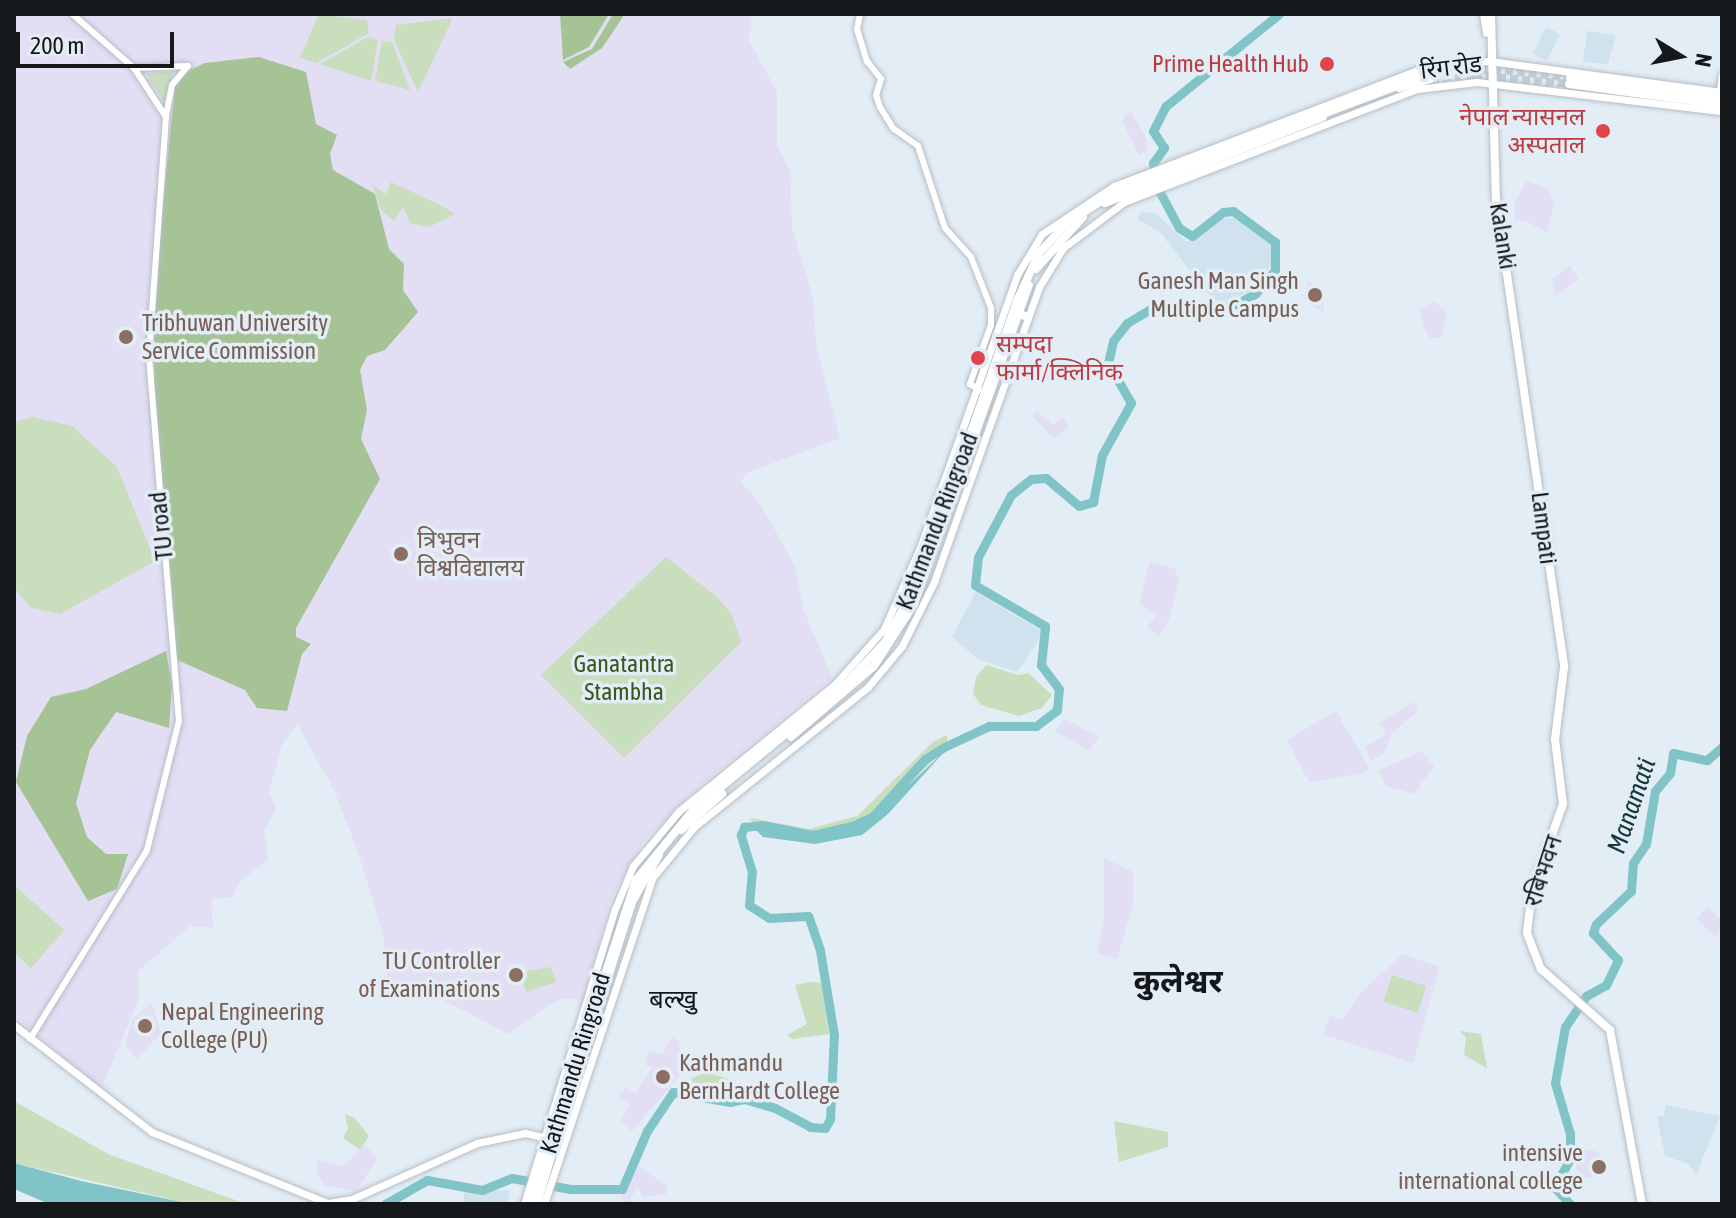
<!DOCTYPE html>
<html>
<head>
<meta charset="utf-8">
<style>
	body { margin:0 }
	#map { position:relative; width:1736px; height:1218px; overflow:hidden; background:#e3edf5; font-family:"Asap Condensed","Noto Sans Devanagari",sans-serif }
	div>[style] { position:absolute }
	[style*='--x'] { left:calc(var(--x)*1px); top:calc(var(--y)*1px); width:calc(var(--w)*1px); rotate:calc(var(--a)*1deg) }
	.built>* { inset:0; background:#d1e2ef; transform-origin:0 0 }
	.education>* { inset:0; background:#e2def4 }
	.round { border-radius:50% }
	.green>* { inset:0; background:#c8debc; transform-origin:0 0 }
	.forest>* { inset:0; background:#a6c396 }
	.water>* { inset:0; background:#80c4c8 }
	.river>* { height:9px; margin:-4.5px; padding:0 4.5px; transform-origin:4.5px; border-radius:4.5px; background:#80c4c8 }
	.highway-tunnel>* { height:8px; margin-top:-4px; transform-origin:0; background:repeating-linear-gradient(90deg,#c4cdd4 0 8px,transparent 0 12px) }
	.roads { filter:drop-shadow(0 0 2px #b5bec6) drop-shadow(0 0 2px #b5bec6) }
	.minor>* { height:6px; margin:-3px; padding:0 3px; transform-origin:3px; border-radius:3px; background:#fff }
	.major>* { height:7px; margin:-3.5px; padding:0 3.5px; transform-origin:3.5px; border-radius:3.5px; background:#fff }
	.highway>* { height:8px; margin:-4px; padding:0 4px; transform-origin:4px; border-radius:4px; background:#fff }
	.dots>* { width:22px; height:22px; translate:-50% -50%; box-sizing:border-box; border:4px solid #e3edf5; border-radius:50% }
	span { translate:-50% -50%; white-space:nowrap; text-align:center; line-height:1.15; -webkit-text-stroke:7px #e3edf5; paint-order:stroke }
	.health-label { font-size:24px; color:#be3a42 }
	.right { translate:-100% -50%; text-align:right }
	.left { translate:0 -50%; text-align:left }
	.street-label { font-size:24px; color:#15181b }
	.education-label { font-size:24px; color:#785e54 }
	.park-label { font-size:24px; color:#35581b }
	.water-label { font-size:26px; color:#153739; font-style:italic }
	.neighbourhood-label { font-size:26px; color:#15181b }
	.district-label { font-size:32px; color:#15181b; font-weight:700 }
	.frame { position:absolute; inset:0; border:16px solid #15181b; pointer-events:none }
	.north { position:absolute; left:1640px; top:16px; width:80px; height:80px; -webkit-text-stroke:6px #e3edf5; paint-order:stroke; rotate:100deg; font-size:22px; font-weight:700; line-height:32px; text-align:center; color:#15181b }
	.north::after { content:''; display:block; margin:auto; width:28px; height:36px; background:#15181b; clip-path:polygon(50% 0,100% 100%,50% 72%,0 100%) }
	.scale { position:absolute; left:16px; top:32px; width:158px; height:36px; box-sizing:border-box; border:4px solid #15181b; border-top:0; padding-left:10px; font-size:24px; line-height:28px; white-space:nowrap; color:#15181b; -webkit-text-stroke:6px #e3edf5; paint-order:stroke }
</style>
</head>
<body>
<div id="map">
	<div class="built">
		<div style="left:1546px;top:27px;width:16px;height:30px;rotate:27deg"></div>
		<div style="clip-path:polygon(1587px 31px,1616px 35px,1608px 64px,1583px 62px)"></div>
		<div style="clip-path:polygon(1141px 212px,1155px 213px,1187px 242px,1222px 218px,1238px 218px,1272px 245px,1274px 262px,1250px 292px,1216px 304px,1159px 231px,1137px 219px)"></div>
		<div style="clip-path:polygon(976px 591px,1044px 633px,1017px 672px,978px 659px,952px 637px)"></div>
		<div style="clip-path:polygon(1666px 1105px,1720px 1116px,1696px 1175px,1689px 1164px,1665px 1156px,1657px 1117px,1664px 1115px)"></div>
		<div style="clip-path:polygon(464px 1188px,481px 1191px,510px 1190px,507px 1204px,464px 1204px)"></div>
	</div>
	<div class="education">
		<div style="clip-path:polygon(14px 14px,752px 14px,749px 40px,777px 93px,777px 145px,790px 171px,792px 228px,813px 298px,816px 344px,840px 438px,746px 473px,741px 482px,761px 505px,795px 566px,804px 611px,832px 678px,693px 792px,643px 842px,612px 896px,583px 1000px,564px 998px,550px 1004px,509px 1034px,427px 992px,388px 983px,383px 934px,358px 852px,334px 790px,297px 724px,282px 745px,269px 791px,276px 808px,264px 831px,268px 859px,239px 882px,233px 897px,211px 899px,213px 927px,190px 926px,138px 971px,138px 1000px,101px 1090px,14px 1016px)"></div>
		<div style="clip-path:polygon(1130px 111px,1145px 135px,1147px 150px,1139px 155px,1122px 120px)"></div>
		<div style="clip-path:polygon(1526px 181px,1548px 188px,1554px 203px,1547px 233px,1526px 221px,1515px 221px,1515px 203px)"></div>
		<div style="clip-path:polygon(1570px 265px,1578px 279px,1556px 295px,1552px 280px)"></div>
		<div style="clip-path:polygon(1308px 281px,1325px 292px,1323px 312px,1303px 298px)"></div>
		<div style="clip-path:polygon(1434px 301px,1447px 313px,1441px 338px,1430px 338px,1424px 327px,1420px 310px)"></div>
		<div style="clip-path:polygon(1037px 411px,1053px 425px,1062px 417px,1069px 426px,1055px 439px,1032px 416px)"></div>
		<div style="clip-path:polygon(1150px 562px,1174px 568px,1179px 578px,1169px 619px,1159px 636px,1147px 627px,1156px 615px,1139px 603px)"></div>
		<div style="clip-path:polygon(1413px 702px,1418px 710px,1392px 734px,1384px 753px,1371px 760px,1365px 747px,1386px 735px,1379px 723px)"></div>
		<div style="clip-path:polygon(1336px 711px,1369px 767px,1363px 773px,1309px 782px,1287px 740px)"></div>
		<div style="clip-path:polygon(1065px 719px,1099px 737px,1089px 751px,1055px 731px)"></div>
		<div style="clip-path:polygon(1421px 751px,1434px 766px,1414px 794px,1386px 786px,1378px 771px)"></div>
		<div style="clip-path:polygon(1104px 858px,1133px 872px,1133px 904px,1117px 959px,1097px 953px,1104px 921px)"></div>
		<div style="clip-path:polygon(1708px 907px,1722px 921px,1716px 938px,1696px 919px)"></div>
		<div style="clip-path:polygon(1403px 954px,1439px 967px,1413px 1063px,1324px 1035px,1330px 1016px,1342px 1020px,1362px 991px)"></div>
		<div style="clip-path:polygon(152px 1003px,161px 1033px,137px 1059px,125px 1045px,132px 1019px)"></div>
		<div style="clip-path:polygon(672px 1037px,679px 1041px,680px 1059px,690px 1064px,632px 1131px,620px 1121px,630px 1106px,619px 1096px,626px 1087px,635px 1093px,653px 1067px,645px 1065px,649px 1050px,662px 1055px)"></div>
		<div style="clip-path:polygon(365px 1145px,377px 1159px,356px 1191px,325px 1186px,317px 1174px,318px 1160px,343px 1167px)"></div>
		<div class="round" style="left:1576px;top:1150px;width:28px;height:28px"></div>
		<div style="clip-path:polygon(639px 1165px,667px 1187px,666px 1194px,644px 1197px,637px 1187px,630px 1200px,633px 1204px,623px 1204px,621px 1189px)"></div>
	</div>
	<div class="green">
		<div style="clip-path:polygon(319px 14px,367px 20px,369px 33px,316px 63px,300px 58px)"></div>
		<div style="clip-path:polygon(452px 18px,452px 20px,418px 92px,394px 40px,396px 25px)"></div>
		<div style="clip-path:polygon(368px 37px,378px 40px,371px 81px,320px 64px)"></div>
		<div style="clip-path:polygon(382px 41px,392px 42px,410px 90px,375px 81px)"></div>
		<div style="clip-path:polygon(173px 71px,166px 99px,163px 100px,146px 74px)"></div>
		<div style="clip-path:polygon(391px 182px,442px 206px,455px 214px,429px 227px,410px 223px,403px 207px,394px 221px,381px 210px,373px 185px,386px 194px)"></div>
		<div style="clip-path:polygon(32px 417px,72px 426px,117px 467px,155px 561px,60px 614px,31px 608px,14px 588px,14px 422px)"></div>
		<div style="clip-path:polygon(666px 557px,716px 596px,732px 615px,741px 642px,624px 758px,541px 675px)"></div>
		<div style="clip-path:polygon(986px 665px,1018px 675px,1028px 673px,1052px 695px,1042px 708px,1019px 716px,981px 705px,973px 694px,976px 677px)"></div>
		<div style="clip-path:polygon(947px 735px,947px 748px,871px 818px,851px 829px,811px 837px,754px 826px,750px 818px,809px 829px,857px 816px,934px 741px)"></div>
		<div style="clip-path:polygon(14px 885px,64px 930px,31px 968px,14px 953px)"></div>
		<div style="clip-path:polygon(551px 967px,556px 982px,526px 992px,521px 972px)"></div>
		<div style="left:1392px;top:975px;width:36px;height:28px;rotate:18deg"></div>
		<div style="clip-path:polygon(810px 982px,823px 983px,829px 1034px,792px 1039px,787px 1035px,807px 1024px,795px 985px)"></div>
		<div style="clip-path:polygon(1460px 1031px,1481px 1034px,1487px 1068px,1464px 1055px,1466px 1038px)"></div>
		<div style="clip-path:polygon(706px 1072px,735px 1081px,736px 1092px,693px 1085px,692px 1078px)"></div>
		<div style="clip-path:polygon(14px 1101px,108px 1154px,246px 1204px,191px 1204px,14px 1163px)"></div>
		<div style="clip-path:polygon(345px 1114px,354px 1117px,369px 1136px,360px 1150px,343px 1138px,348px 1129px)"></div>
		<div style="clip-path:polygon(1114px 1121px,1168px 1132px,1168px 1147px,1119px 1162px)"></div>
	</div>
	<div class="forest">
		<div style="clip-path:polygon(560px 14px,609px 14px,589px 47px,563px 60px)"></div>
		<div style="clip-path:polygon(613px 14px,625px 14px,602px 48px,570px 69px,563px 62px,592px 49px)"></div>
		<div style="clip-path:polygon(259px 57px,306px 72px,316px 124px,337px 135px,330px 154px,333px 170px,375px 194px,389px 249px,404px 264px,403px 290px,418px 312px,385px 350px,367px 356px,360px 370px,367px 410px,361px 439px,380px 479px,296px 628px,296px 637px,311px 644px,302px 654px,287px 711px,257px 708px,245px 690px,175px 659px,154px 398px,155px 284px,175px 85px,185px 72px,205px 63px)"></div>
		<div style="clip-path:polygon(166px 651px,172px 684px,169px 728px,116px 712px,90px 750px,76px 803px,87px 837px,106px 854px,128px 854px,117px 889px,88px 901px,16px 782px,27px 736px,51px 697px,86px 689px)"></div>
	</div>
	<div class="water">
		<div style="clip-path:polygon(946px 750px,888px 814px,862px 835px,815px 844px,763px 837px,753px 827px,818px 839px,850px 831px,871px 820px)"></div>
		<div style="clip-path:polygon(14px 1163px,81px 1181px,191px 1204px,49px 1204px,14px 1189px)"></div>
	</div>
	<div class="river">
		<div style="--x:385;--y:1204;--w:48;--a:-29.7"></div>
		<div style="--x:427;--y:1180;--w:56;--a:10.3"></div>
		<div style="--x:482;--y:1190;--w:32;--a:-22"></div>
		<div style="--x:512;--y:1178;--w:59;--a:10.7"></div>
		<div style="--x:570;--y:1189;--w:52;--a:0"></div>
		<div style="--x:622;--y:1189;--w:63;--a:-66.7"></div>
		<div style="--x:647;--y:1131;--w:47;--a:-56.3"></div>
		<div style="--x:673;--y:1092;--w:58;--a:10"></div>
		<div style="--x:730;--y:1102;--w:14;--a:-12"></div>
		<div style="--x:744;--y:1099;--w:32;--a:16"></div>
		<div style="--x:775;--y:1108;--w:40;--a:28"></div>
		<div style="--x:810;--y:1127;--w:15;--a:4"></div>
		<div style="--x:825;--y:1128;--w:10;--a:-61"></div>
		<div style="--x:830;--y:1119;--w:84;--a:-87.3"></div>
		<div style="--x:834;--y:1035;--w:86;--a:-99.4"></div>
		<div style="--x:820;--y:950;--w:36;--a:-109"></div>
		<div style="--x:808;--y:916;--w:39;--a:177"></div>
		<div style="--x:769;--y:918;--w:24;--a:-147"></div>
		<div style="--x:749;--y:905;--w:33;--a:-85"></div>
		<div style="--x:752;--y:872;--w:39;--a:-107"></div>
		<div style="--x:741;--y:835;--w:9;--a:-69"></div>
		<div style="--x:744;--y:827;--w:18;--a:-6"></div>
		<div style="--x:762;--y:825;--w:52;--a:11.1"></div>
		<div style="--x:813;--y:835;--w:40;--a:-13"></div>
		<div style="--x:852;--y:826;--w:23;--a:-25"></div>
		<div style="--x:873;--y:816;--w:77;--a:-47.6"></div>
		<div style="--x:925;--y:759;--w:22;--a:-32"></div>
		<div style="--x:944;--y:747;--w:50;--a:-25"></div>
		<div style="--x:989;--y:726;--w:47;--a:0"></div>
		<div style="--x:1036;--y:726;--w:26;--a:-37"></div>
		<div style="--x:1057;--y:710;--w:21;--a:-85"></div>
		<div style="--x:1059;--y:689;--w:30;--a:-127"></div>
		<div style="--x:1041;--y:665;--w:39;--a:-84"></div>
		<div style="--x:1045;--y:626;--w:81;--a:-149.6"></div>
		<div style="--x:975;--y:585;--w:28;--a:-84"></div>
		<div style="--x:978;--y:557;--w:70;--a:-62"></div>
		<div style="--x:1011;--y:495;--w:26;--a:-39"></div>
		<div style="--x:1031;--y:479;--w:15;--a:-4"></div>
		<div style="--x:1046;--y:478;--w:43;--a:40.3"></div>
		<div style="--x:1079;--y:506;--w:15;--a:-16"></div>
		<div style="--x:1093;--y:502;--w:48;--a:-79.2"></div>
		<div style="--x:1102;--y:455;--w:60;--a:-60.9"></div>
		<div style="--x:1131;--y:403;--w:46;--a:-119.9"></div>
		<div style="--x:1108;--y:363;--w:23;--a:-77"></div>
		<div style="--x:1113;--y:341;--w:23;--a:-52"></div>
		<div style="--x:1127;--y:323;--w:29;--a:-31"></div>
		<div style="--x:1152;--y:308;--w:44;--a:9.2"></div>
		<div style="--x:1195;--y:315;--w:42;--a:-15"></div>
		<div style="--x:1236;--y:304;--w:21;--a:-28"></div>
		<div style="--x:1255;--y:294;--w:31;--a:-50"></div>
		<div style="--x:1275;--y:270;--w:28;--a:-90"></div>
		<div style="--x:1275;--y:242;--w:52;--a:-143.6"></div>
		<div style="--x:1233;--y:211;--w:10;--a:174"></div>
		<div style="--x:1223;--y:212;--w:39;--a:142"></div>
		<div style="--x:1192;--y:236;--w:15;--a:-148"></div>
		<div style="--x:1179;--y:228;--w:49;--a:-118.1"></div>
		<div style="--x:1156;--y:185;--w:22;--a:-98"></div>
		<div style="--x:1153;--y:163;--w:19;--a:-54"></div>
		<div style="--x:1164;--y:148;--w:20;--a:-123"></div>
		<div style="--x:1153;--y:131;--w:28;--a:-63"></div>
		<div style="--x:1166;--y:106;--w:146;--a:-39.2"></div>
		<div style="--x:1570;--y:1204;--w:23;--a:-133"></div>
		<div style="--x:1554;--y:1187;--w:32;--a:-60"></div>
		<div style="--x:1570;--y:1159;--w:25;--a:-90"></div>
		<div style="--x:1570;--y:1134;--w:53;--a:-106.4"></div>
		<div style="--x:1555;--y:1083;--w:57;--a:-79.9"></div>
		<div style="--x:1565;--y:1027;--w:37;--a:-56"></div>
		<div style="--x:1586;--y:996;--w:23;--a:-29"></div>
		<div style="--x:1606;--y:985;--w:28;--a:-64"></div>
		<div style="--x:1618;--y:960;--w:37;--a:-133"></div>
		<div style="--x:1593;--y:933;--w:9;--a:-72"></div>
		<div style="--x:1596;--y:924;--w:48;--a:-43.3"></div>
		<div style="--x:1631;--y:891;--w:28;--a:-86"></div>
		<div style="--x:1633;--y:863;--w:23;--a:-56"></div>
		<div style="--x:1646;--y:844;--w:54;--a:-80.4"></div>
		<div style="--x:1655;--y:791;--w:23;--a:-50"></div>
		<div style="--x:1670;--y:773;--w:20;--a:-81"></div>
		<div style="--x:1673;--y:753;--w:35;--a:12"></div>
		<div style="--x:1707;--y:760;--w:20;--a:-41"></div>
	</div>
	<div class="highway-tunnel">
		<div style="--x:1431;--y:73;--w:62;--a:-3.7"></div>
		<div style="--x:1493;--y:69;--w:78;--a:6.7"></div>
		<div style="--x:1431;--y:79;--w:43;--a:-5.3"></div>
		<div style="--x:1474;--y:75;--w:95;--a:5.4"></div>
	</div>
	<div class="roads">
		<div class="minor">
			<div style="--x:860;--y:14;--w:15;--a:101"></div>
			<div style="--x:857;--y:29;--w:34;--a:73"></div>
			<div style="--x:867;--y:61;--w:23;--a:52"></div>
			<div style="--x:881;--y:79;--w:17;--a:107"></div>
			<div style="--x:876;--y:95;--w:13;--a:72"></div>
			<div style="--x:880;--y:107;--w:26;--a:58"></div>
			<div style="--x:894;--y:129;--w:29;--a:35"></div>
			<div style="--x:918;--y:146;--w:86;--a:71.8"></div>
			<div style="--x:945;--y:228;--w:39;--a:48"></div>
			<div style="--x:971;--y:257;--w:55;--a:68.6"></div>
			<div style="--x:991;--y:308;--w:17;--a:90"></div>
			<div style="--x:991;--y:325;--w:63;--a:109.6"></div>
			<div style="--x:970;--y:384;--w:11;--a:34"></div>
			<div style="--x:134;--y:68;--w:52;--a:-2.2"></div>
			<div style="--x:1720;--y:91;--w:16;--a:-83"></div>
			<div style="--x:166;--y:116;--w:32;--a:-79"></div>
			<div style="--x:172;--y:85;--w:25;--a:-50"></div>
			<div style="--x:30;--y:1039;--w:222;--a:-58.2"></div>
			<div style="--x:147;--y:850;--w:133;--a:-76.1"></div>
			<div style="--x:179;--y:721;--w:368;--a:-94.7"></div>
			<div style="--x:149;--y:354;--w:238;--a:-85.9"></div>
			<div style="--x:166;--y:117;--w:59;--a:-123.1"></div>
			<div style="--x:134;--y:68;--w:82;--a:-138.9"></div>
		</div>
		<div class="major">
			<div style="--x:14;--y:1025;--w:175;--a:37.8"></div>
			<div style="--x:152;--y:1132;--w:190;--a:22"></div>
			<div style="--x:328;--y:1203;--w:24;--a:-9"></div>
			<div style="--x:352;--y:1199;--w:137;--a:-24.1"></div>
			<div style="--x:477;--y:1143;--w:49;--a:-11.8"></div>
			<div style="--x:525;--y:1133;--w:23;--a:13"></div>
			<div style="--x:524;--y:1204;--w:309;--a:-72.9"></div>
			<div style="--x:615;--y:909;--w:47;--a:-67.3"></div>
			<div style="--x:633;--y:866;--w:72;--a:-50.1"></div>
			<div style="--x:679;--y:811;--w:201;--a:-39.1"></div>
			<div style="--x:835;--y:684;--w:74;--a:-48.3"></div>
			<div style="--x:884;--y:629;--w:92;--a:-66.2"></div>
			<div style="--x:921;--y:545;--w:287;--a:-70.4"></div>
			<div style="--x:1017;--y:275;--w:48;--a:-58.6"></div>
			<div style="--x:1042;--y:234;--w:87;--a:-33.7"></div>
			<div style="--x:1114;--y:186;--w:337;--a:-20.9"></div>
			<div style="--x:1429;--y:66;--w:60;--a:-4.8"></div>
			<div style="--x:1489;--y:61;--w:235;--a:7.6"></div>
			<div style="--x:544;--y:1204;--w:345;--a:-71.6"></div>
			<div style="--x:653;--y:877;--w:65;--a:-50.6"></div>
			<div style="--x:694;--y:827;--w:223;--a:-38.8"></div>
			<div style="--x:868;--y:687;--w:53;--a:-50.3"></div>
			<div style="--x:902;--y:646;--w:72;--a:-63.4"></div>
			<div style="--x:934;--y:582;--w:313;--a:-70.4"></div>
			<div style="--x:1039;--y:287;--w:46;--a:-58.4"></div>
			<div style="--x:1063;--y:248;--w:76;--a:-37"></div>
			<div style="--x:1124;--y:202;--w:314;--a:-21.1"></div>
			<div style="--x:1417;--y:89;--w:60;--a:-6.7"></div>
			<div style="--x:1477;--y:82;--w:247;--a:6.8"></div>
		</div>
		<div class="highway">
			<div style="--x:1484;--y:14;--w:19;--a:81"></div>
			<div style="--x:1491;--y:14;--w:185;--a:88.5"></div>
			<div style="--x:1496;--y:199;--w:473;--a:81.7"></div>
			<div style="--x:1564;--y:667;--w:73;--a:97.1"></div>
			<div style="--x:1555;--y:739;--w:65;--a:83"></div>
			<div style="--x:1563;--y:804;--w:92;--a:109.6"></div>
			<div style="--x:1532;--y:891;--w:42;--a:96.8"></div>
			<div style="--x:1527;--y:933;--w:39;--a:69"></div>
			<div style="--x:1541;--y:969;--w:92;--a:41.5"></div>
			<div style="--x:1610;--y:1030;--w:177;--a:79.6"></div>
			<div style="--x:1570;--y:78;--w:150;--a:8"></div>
			<div style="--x:1569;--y:84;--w:154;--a:7.8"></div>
			<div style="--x:1399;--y:88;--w:33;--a:-16"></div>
			<div style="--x:1105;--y:203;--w:234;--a:-21.5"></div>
			<div style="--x:1036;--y:269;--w:70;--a:-47.9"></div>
			<div style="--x:1014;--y:312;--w:15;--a:20"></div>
			<div style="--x:791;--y:737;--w:109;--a:-40.5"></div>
			<div style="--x:874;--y:666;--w:74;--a:-57.2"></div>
			<div style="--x:914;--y:604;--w:339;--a:-70.2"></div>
			<div style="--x:681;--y:830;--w:55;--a:-41.3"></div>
			<div style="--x:581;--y:1062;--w:168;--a:-72.3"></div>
			<div style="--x:632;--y:902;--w:54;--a:-60.1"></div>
			<div style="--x:530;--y:1204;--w:341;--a:-71.9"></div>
			<div style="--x:636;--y:880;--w:90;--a:-50.8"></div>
			<div style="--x:693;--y:810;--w:195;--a:-39.4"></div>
			<div style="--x:844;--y:686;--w:62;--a:-47"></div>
			<div style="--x:886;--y:641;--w:72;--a:-62"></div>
			<div style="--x:920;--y:577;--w:293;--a:-70.6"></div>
			<div style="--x:1017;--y:301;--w:53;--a:-65.4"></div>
			<div style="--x:1039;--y:253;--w:42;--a:-46.9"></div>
			<div style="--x:1068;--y:222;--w:54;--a:-32.2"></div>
			<div style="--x:1114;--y:193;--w:339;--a:-20.7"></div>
			<div style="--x:537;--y:1204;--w:67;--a:-73.5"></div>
		</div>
	</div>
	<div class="dots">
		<div style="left:1327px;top:64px;background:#e0444e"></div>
		<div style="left:1603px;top:131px;background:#e0444e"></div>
		<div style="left:1315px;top:295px;background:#8d6e63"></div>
		<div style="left:126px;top:337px;background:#8d6e63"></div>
		<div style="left:978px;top:358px;background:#e0444e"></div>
		<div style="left:401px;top:554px;background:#8d6e63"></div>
		<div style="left:516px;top:975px;background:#8d6e63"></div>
		<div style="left:145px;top:1026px;background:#8d6e63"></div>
		<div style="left:663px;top:1077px;background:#8d6e63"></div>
		<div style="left:1599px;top:1167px;background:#8d6e63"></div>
	</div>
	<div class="health-label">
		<span class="right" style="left:1309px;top:64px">Prime Health Hub</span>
		<span class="right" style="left:1585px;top:131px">नेपाल न्यासनल<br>अस्पताल</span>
		<span class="left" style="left:996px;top:358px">सम्पदा<br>फार्मा/क्लिनिक</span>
	</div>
	<div class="street-label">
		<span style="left:1451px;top:67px;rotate:-7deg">रिंग रोड</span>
		<span style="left:1503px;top:236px;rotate:81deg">Kalanki</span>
		<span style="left:937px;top:521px;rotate:-69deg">Kathmandu Ringroad</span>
		<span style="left:161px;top:526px;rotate:-96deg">TU road</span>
		<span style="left:1544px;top:528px;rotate:83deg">Lampati</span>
		<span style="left:1543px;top:871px;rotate:-72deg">रबिभवन</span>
		<span style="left:575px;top:1063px;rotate:-73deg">Kathmandu Ringroad</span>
	</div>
	<div class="education-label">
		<span class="right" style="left:1299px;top:295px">Ganesh Man Singh<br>Multiple Campus</span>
		<span class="left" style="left:142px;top:337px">Tribhuwan University<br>Service Commission</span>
		<span class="left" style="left:417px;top:554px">त्रिभुवन<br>विश्वविद्यालय</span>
		<span class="right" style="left:500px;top:975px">TU Controller<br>of Examinations</span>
		<span class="left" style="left:161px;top:1026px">Nepal Engineering<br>College (PU)</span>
		<span class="left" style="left:679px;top:1077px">Kathmandu<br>BernHardt College</span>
		<span class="right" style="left:1583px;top:1167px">intensive<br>international college</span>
	</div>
	<div class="park-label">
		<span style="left:624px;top:678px">Ganatantra<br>Stambha</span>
	</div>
	<div class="water-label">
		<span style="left:1632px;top:806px;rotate:-71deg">Manamati</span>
	</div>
	<div class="neighbourhood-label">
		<span style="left:673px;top:1000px">बल्खु</span>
	</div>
	<div class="district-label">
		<span style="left:1178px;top:981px">कुलेश्वर</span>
	</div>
	<div class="frame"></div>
	<div class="north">N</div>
	<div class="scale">200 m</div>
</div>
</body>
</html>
